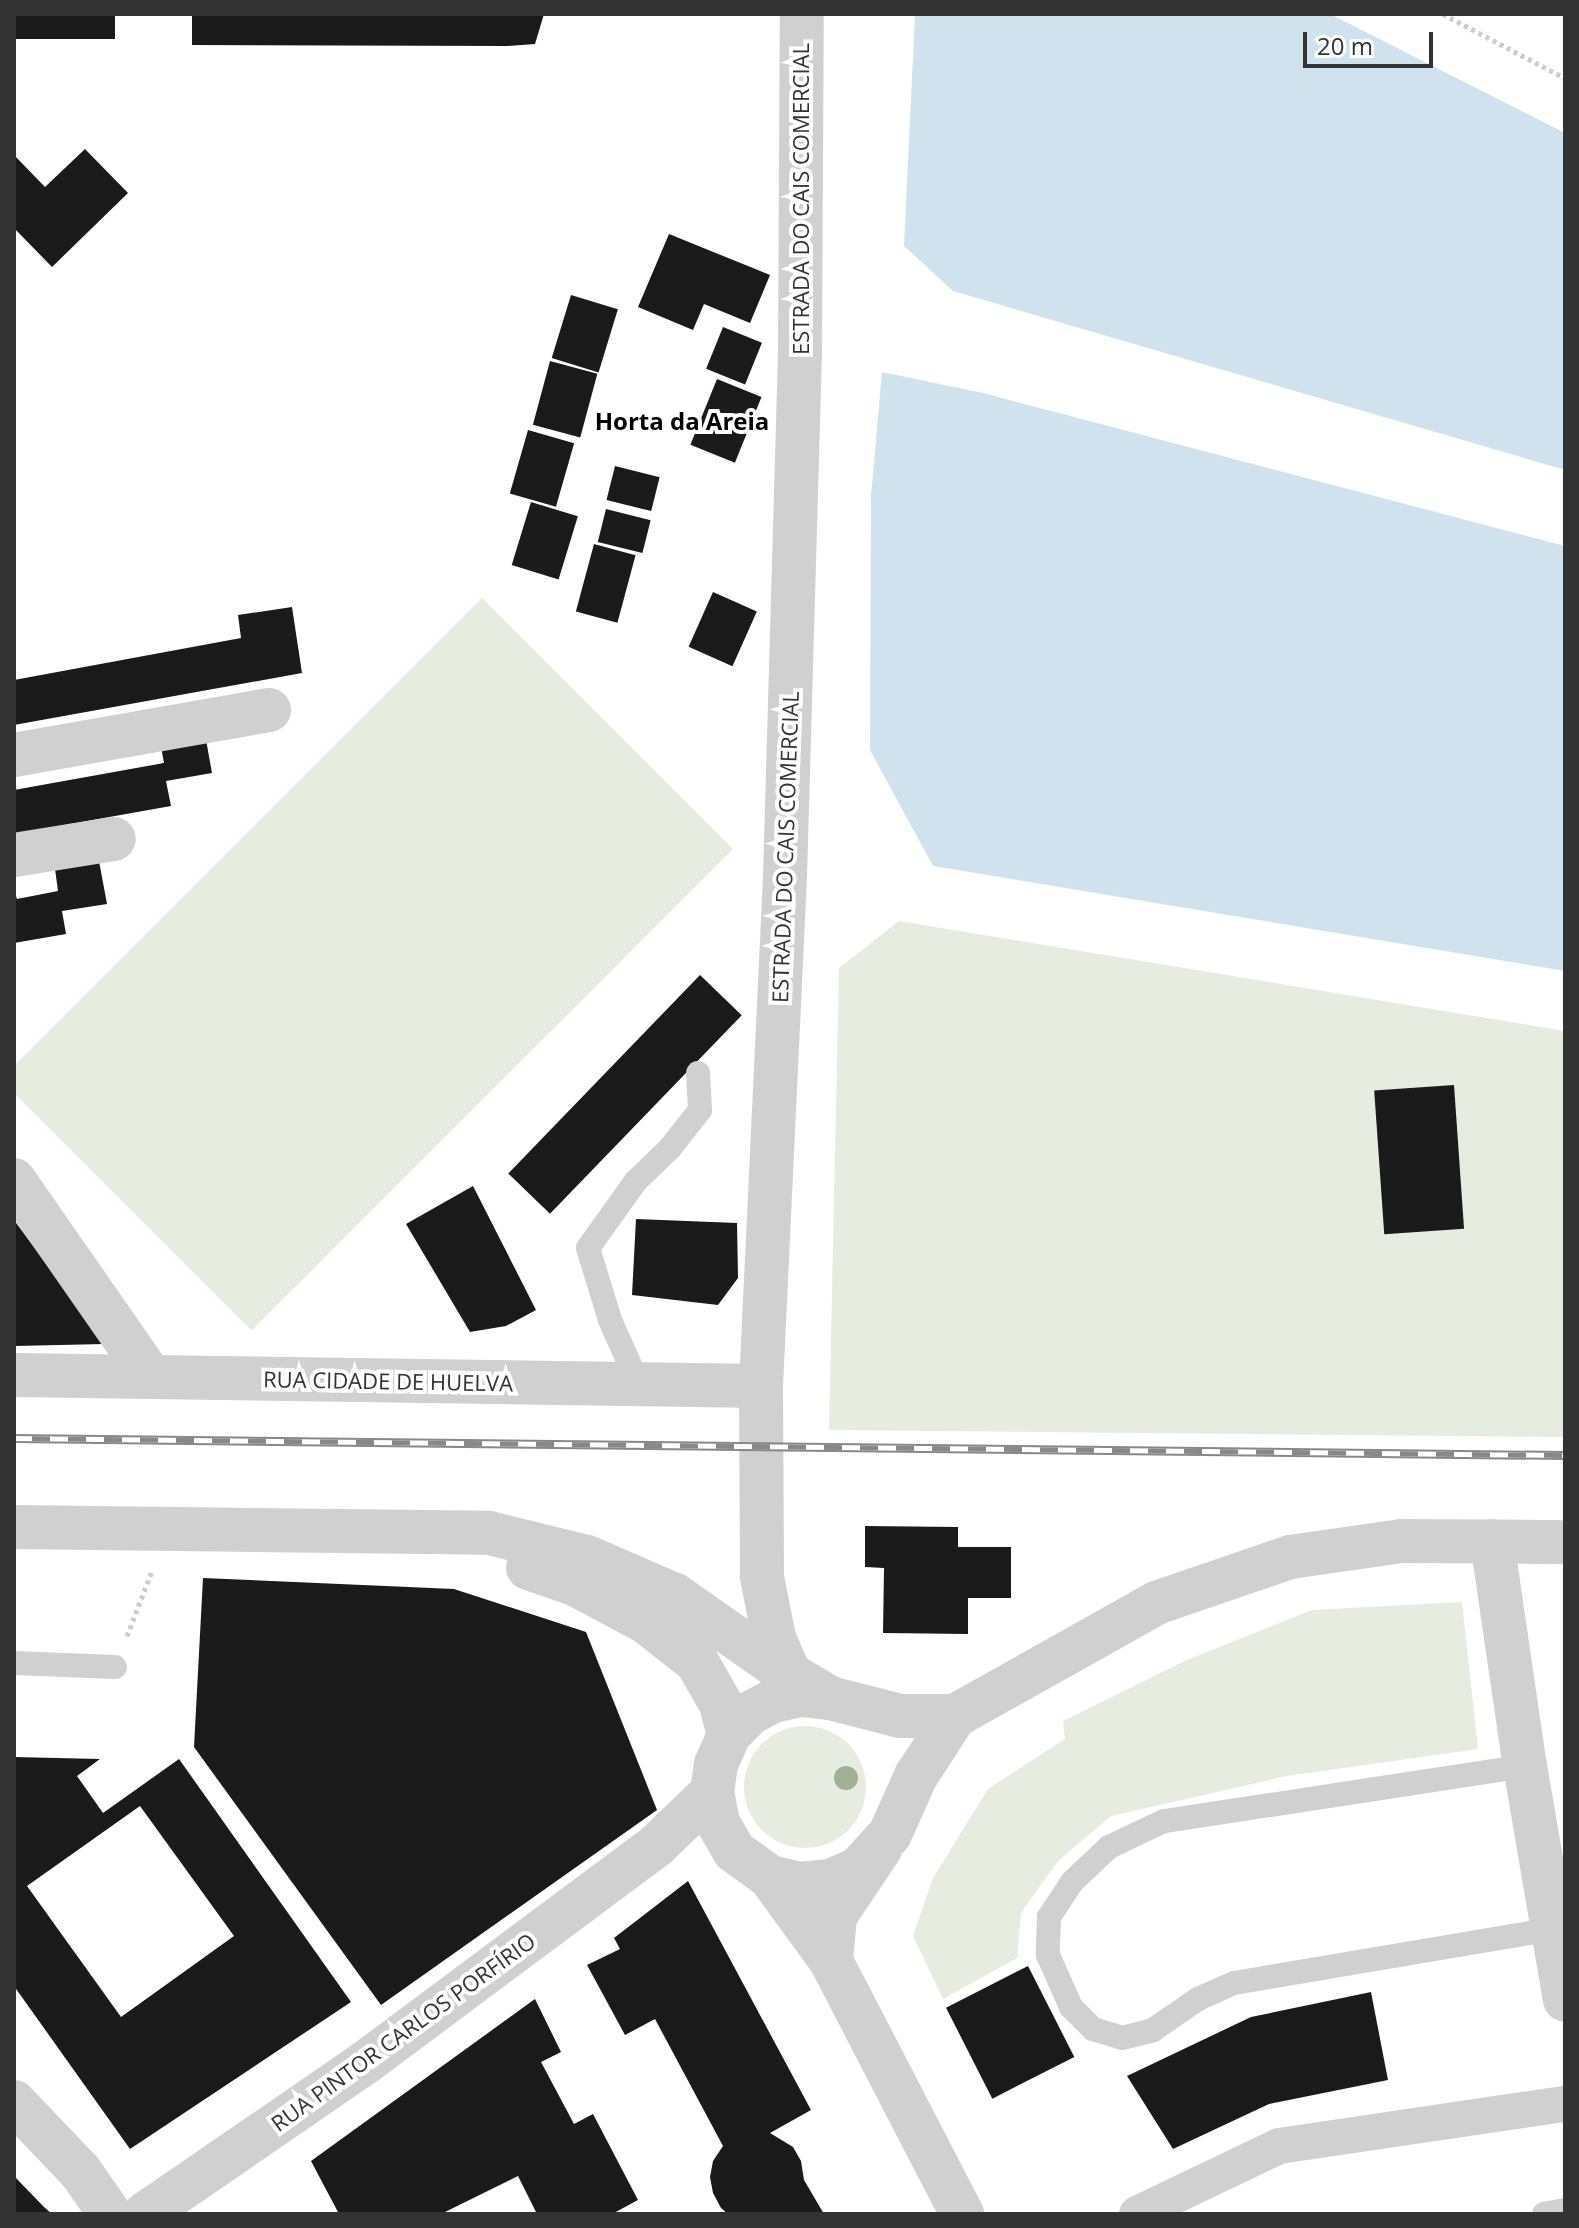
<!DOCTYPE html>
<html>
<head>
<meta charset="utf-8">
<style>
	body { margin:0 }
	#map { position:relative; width:1579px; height:2228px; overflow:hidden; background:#fff; font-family:"Open Sans",sans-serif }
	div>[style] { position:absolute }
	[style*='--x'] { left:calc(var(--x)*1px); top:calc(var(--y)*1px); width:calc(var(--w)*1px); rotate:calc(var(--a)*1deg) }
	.green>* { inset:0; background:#e6ecdf; transform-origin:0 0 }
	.round { border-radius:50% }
	.water>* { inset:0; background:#cfe2ee }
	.building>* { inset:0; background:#1a1a1a; transform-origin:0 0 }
	.path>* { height:5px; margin-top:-2.5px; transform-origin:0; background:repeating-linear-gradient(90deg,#cdcdcd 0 4px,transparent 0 8px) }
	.service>* { height:24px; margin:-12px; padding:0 12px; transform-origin:12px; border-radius:12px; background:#d0d0d0 }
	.pedestrian>* { height:36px; margin:-18px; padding:0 18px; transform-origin:18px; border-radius:18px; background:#d0d0d0 }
	.minor>* { height:44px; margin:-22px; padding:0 22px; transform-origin:22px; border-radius:22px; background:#d0d0d0 }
	.tertiary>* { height:44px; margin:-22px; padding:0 22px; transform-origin:22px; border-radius:22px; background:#d0d0d0 }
	.rail>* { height:9px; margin-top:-4.5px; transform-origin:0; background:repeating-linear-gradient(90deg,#fff 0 18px,#888 0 36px); box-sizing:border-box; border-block:2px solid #888 }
	.trees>* { width:24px; height:24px; margin:-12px; border-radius:50%; background:#a2b095 }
	span { translate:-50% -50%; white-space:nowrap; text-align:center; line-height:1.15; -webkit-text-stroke:8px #fff; paint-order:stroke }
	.street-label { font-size:22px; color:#333 }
	.neighbourhood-label { font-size:24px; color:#000; font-weight:700 }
	.frame { position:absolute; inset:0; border:16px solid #333; pointer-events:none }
	.scale { position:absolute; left:1303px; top:32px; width:130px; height:36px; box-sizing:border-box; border:4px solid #333; border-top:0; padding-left:10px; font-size:24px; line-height:28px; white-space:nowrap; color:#333; -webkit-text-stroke:6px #fff; paint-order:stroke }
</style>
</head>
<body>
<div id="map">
	<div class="green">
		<div style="left:482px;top:598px;width:355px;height:681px;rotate:45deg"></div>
		<div style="clip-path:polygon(899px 921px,1565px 1031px,1565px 1437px,829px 1430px,839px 968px)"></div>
		<div style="clip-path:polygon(1462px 1602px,1478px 1749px,1287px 1776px,1111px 1816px,1058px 1861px,1021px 1913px,1017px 1958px,943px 1999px,913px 1936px,933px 1878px,988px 1789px,1065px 1739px,1063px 1721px,1187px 1660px,1312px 1610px)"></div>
		<div class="round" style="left:744px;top:1726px;width:122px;height:122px"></div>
	</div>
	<div class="water">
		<div style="clip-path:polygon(915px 14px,1330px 14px,1565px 133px,1565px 470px,953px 291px,904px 246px)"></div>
		<div style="clip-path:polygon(882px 372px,983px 393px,1565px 546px,1565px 971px,933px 866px,870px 750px,871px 496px)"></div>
	</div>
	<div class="building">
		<div style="left:14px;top:14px;width:101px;height:25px"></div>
		<div style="clip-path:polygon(192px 14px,544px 14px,535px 44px,508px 46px,192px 45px)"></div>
		<div style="clip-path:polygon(85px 149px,128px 193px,52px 267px,14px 228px,14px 155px,45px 187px)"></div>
		<div style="clip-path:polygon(669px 234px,770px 275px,750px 323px,704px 304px,693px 330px,638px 307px)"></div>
		<div style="left:571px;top:295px;width:49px;height:66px;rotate:17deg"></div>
		<div style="left:723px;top:327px;width:42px;height:45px;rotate:22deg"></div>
		<div style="left:550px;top:361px;width:49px;height:66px;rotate:15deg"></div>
		<div style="left:717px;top:379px;width:48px;height:71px;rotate:22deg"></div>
		<div style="left:528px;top:430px;width:48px;height:66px;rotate:16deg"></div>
		<div style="left:615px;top:466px;width:46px;height:35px;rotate:14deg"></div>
		<div style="left:531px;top:502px;width:49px;height:66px;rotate:17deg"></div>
		<div style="left:606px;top:509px;width:46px;height:34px;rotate:14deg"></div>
		<div style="left:594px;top:544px;width:43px;height:70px;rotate:15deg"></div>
		<div style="left:713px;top:592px;width:48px;height:60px;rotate:24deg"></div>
		<div style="clip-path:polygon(292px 607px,302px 673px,14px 725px,14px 680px,241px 638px,238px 615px)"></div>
		<div style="clip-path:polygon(205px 734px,212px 773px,166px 781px,171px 806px,14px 834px,14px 790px,164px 763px,160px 741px)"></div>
		<div style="clip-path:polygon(99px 861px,107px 904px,62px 911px,66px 934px,14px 943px,14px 890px,17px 899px,58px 891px,55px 869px)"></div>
		<div style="left:700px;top:975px;width:58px;height:276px;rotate:44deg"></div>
		<div style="left:1454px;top:1085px;width:144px;height:80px;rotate:86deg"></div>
		<div style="clip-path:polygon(473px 1186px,536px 1310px,506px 1326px,470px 1332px,406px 1224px)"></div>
		<div style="clip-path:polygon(636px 1219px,737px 1223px,738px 1278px,718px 1305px,632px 1295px)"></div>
		<div style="clip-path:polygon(14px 1220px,105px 1344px,14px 1346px)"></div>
		<div style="clip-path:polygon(865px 1526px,958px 1527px,958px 1547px,1011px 1547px,1011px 1598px,968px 1598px,968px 1634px,883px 1633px,884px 1568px,865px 1567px)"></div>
		<div style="clip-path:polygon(203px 1578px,454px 1589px,586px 1632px,657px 1810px,381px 2005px,194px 1747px)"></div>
		<div style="clip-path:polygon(evenodd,14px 1757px,100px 1759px,77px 1776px,103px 1813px,179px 1759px,351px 2002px,130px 2149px,14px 1986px,14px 1757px,140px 1806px,234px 1936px,121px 2017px,27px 1886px,140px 1806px)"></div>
		<div style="clip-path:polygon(688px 1881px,811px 2110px,770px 2133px,793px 2147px,801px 2161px,804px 2180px,824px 2214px,728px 2214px,721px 2208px,713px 2193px,710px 2177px,713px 2161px,723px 2146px,655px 2019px,625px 2035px,587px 1965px,620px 1949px,614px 1938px)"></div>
		<div style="left:1028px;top:1966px;width:102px;height:92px;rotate:63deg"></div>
		<div style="clip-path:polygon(1371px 1992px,1388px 2080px,1269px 2104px,1173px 2149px,1127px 2076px,1251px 2017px)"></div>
		<div style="clip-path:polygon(535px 1999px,561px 2052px,541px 2062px,574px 2124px,593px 2114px,638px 2200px,612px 2214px,537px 2214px,518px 2176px,441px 2214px,339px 2214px,311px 2161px)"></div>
		<div style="clip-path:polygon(14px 2176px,44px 2207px,52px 2214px,14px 2214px)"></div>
	</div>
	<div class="path">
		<div style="--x:1443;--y:14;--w:138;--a:27.7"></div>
		<div style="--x:127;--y:1636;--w:70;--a:-69"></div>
	</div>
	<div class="service">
		<div style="--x:638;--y:1383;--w:69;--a:-114"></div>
		<div style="--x:610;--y:1320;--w:75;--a:-107"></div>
		<div style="--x:588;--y:1248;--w:82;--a:-54.4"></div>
		<div style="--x:636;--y:1181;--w:47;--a:-44.1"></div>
		<div style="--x:670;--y:1148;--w:48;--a:-51.7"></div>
		<div style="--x:700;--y:1110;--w:37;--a:-93"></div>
		<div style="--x:14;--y:1663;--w:101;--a:2.3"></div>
		<div style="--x:1525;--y:1766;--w:365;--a:171.3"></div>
		<div style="--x:1164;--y:1821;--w:61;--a:154.7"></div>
		<div style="--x:1109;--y:1847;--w:51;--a:136.6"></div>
		<div style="--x:1072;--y:1882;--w:42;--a:123.3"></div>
		<div style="--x:1049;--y:1917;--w:38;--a:92"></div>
		<div style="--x:1048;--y:1955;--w:57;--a:66.1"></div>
		<div style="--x:1071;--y:2007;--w:31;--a:45"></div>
		<div style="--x:1093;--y:2029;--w:30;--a:17"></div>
		<div style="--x:1122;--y:2038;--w:32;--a:-14"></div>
		<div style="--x:1153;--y:2030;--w:55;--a:-34.6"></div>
		<div style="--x:1198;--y:1999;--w:39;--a:-24"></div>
		<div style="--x:1234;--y:1983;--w:325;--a:-9.6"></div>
		<div style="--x:1544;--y:2214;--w:21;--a:-11"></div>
	</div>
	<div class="pedestrian">
		<div style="--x:1137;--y:2214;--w:157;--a:-25.6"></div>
		<div style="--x:1279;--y:2146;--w:289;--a:-8.4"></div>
	</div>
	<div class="minor">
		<div style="--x:14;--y:755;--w:259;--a:-10"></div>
		<div style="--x:14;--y:855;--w:101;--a:-9.1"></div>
		<div style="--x:14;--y:1180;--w:239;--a:55.2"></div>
		<div style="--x:14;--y:1375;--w:747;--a:0.84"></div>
		<div style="--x:1492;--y:1541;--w:227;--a:81.7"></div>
		<div style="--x:1525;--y:1766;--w:237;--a:80.3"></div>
		<div style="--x:770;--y:1877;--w:104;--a:54"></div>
		<div style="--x:831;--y:1961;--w:285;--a:62.6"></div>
		<div style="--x:831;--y:1961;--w:45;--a:-84.9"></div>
		<div style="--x:835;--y:1916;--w:81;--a:-56.1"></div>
		<div style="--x:14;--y:2102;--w:95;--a:46.3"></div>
		<div style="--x:80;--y:2171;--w:52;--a:55.1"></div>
		<div style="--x:145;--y:2214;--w:268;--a:-34.5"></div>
		<div style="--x:366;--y:2062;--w:363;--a:-36.7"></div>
		<div style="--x:657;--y:1845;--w:76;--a:-43.9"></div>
	</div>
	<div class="tertiary">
		<div style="--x:14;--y:1527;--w:475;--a:0.7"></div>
		<div style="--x:489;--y:1533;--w:101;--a:13.8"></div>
		<div style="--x:587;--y:1557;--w:96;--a:23.4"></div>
		<div style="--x:675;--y:1595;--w:126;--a:35"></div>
		<div style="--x:778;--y:1667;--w:61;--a:30.8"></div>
		<div style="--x:830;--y:1698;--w:72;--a:14.4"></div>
		<div style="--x:900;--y:1716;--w:55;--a:0"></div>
		<div style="--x:528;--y:1568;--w:52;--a:19.1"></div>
		<div style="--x:577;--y:1585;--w:78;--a:28.2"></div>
		<div style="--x:646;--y:1622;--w:65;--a:38.1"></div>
		<div style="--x:697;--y:1662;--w:48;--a:60.3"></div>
		<div style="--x:721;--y:1704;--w:32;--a:76"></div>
		<div style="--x:790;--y:1675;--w:40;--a:-113.4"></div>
		<div style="--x:774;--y:1638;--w:62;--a:-101.1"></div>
		<div style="--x:762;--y:1577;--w:191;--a:-90.3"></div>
		<div style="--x:761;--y:1386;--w:510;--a:-87.3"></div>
		<div style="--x:785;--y:877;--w:523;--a:-88.36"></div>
		<div style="--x:800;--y:354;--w:340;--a:-89.7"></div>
		<div style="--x:830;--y:1698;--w:29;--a:-174"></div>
		<div style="--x:801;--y:1695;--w:29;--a:168"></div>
		<div style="--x:773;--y:1701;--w:27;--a:152"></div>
		<div style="--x:749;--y:1714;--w:29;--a:134"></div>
		<div style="--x:729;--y:1735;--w:32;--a:114"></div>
		<div style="--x:716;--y:1764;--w:28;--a:98"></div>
		<div style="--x:712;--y:1792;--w:32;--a:79"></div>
		<div style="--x:718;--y:1823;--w:32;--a:60"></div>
		<div style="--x:734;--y:1851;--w:44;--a:35.8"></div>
		<div style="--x:770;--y:1877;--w:31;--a:13"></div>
		<div style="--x:800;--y:1884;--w:30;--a:-6"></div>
		<div style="--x:830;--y:1881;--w:30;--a:-23"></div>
		<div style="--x:858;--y:1869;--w:47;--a:-47.6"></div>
		<div style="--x:890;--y:1834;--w:64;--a:-65.9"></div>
		<div style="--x:916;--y:1776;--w:72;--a:-57"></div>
		<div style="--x:955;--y:1716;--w:231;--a:-29.3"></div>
		<div style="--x:1156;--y:1603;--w:142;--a:-18.9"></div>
		<div style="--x:1290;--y:1557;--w:113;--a:-8.1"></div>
		<div style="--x:1402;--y:1541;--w:163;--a:0.4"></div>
	</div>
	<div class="rail">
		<div style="--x:14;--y:1438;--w:1551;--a:0.63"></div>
	</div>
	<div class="trees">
		<div style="left:846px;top:1778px"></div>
	</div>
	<div class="street-label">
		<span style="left:801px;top:199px;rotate:-90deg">ESTRADA DO CAIS COMERCIAL</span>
		<span style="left:785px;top:847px;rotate:-88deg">ESTRADA DO CAIS COMERCIAL</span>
		<span style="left:388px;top:1381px;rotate:1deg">RUA CIDADE DE HUELVA</span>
		<span style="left:403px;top:2032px;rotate:-36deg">RUA PINTOR CARLOS PORFÍRIO</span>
	</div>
	<div class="neighbourhood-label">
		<span style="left:682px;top:421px">Horta da Areia</span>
	</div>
	<div class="frame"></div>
	<div class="scale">20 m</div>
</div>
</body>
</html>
